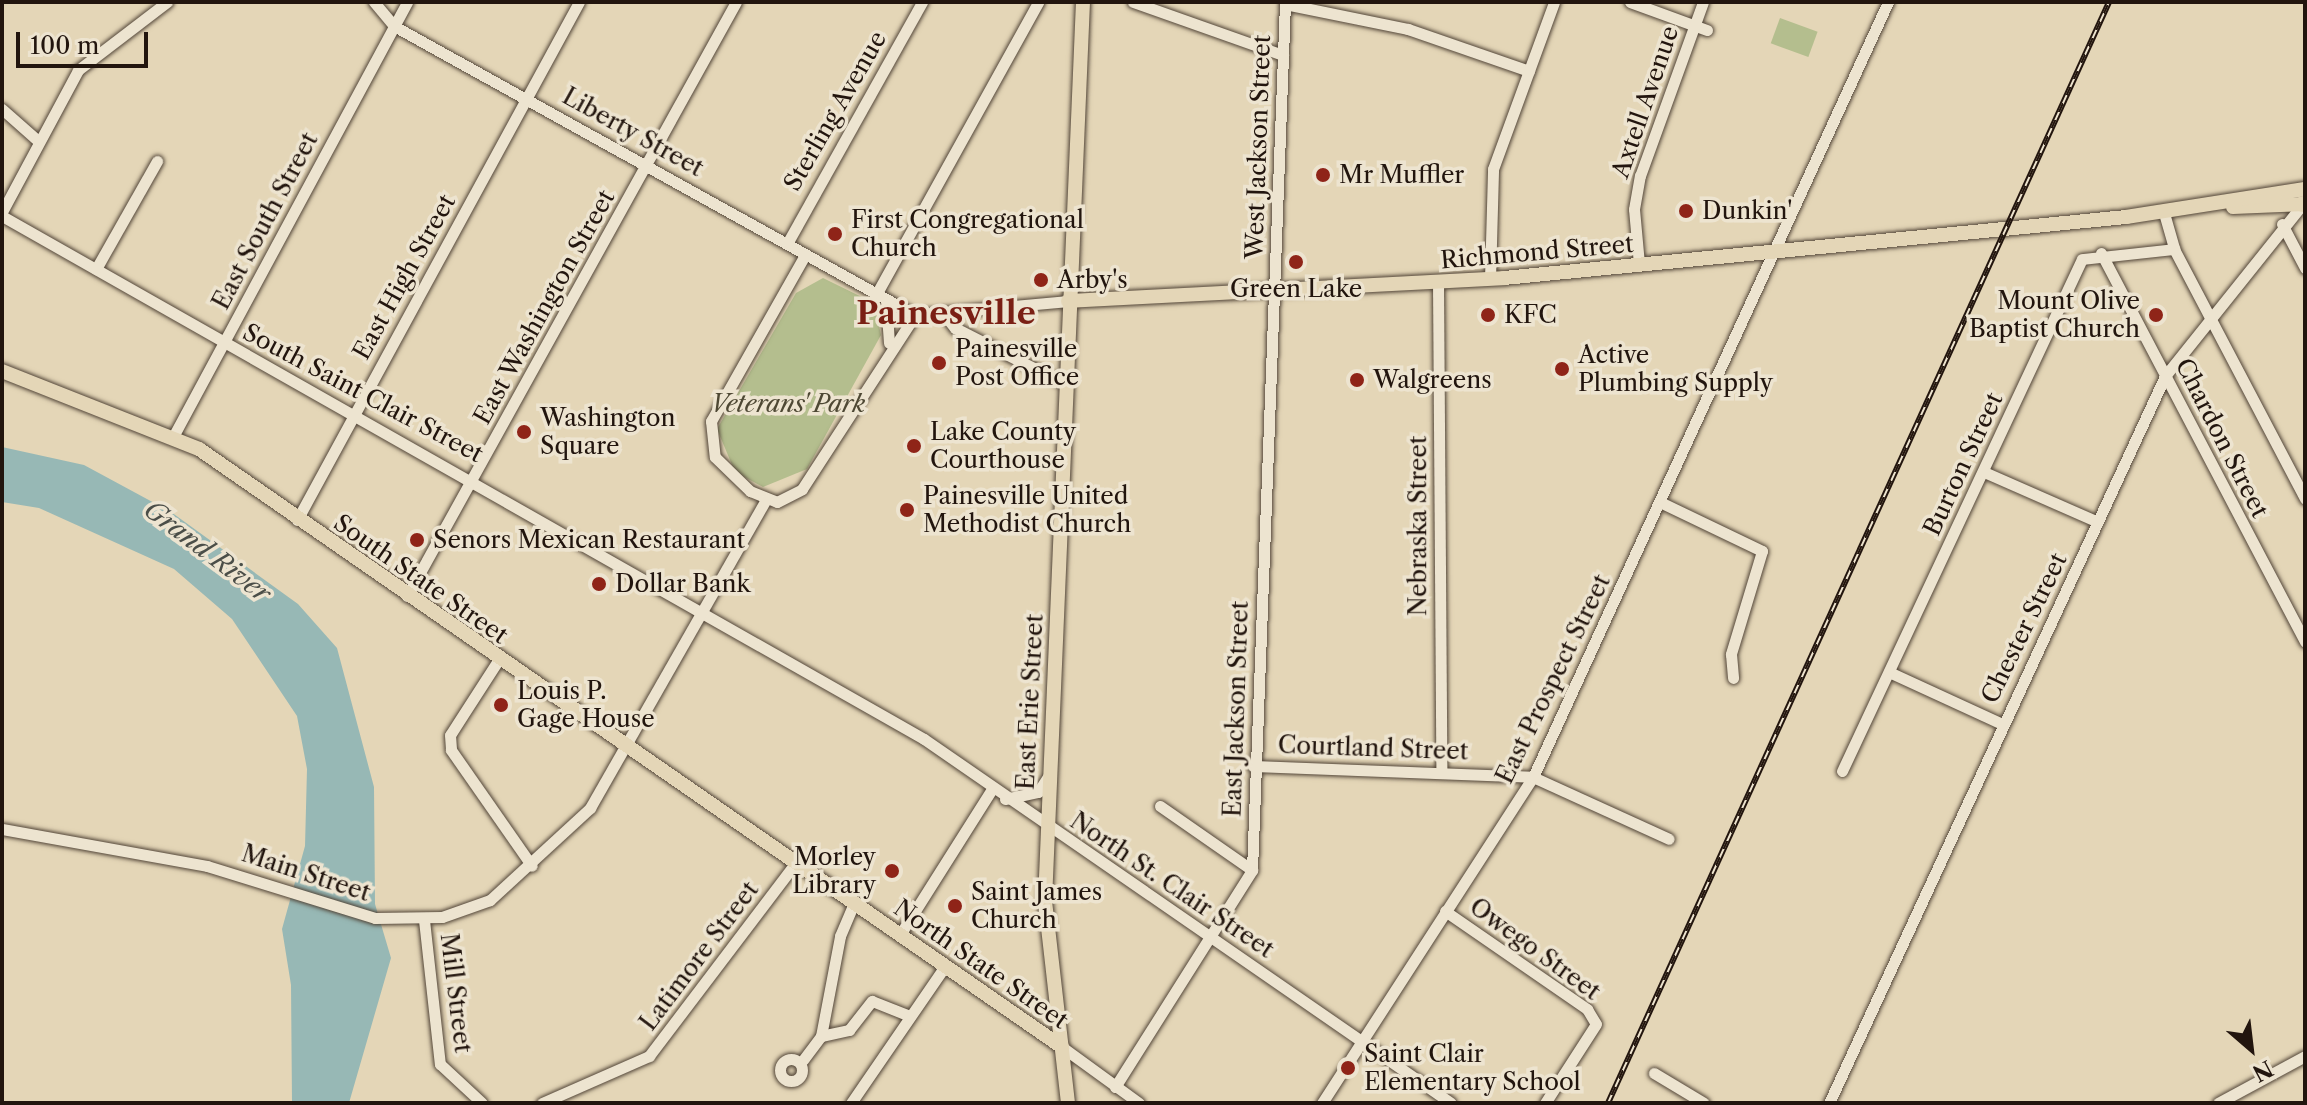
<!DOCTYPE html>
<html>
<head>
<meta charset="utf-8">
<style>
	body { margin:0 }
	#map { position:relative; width:2307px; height:1105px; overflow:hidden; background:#e4d6b7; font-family:"Libre Caslon Text",serif }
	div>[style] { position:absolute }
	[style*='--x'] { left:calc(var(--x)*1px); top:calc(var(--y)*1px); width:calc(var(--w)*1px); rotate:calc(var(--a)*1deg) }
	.green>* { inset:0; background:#b4be8e; transform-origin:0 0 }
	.water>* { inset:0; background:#97b8b5 }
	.roads { filter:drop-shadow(0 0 2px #524538) drop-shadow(0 0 2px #524538) }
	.minor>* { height:11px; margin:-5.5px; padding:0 5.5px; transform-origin:5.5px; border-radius:5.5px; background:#ede4d0 }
	.minor>.ring { margin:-5.5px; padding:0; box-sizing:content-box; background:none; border:11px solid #ede4d0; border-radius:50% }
	.major>* { height:14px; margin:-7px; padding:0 7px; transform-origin:7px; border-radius:7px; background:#e4d6b7 }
	.highway>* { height:16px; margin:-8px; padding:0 8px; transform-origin:8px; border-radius:8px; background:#e4d6b7 }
	.rail>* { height:6px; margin-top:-3px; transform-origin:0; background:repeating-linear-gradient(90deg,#ede4d0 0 9px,#22150e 0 18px); box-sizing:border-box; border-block:2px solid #22150e }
	.dots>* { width:22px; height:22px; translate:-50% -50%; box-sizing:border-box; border:4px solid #ede4d0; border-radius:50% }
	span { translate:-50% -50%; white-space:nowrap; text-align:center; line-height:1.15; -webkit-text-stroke:7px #ede4d0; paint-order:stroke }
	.street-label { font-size:24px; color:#22150e }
	.poi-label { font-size:24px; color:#22150e }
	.left { translate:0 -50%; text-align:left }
	.right { translate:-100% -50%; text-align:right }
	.park-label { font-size:24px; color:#4e4834; font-style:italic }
	.water-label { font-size:26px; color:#4b4e48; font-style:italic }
	.district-label { font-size:32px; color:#7a1f14; font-weight:700 }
	.frame { position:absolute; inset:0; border:4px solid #22150e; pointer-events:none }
	.north { position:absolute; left:2211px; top:1009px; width:80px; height:80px; -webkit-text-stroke:6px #ede4d0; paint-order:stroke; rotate:152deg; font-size:22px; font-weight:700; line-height:32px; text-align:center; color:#22150e }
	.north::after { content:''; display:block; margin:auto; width:28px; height:36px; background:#22150e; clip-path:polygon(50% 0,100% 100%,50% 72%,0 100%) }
	.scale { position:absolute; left:16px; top:32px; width:132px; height:36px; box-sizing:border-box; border:4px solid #22150e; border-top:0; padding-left:10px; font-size:24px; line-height:28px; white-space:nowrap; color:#22150e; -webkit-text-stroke:6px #ede4d0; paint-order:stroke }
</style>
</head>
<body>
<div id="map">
	<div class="green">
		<div style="left:1780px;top:18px;width:40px;height:27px;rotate:20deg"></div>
		<div style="clip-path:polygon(823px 278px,874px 303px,881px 335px,807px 469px,763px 487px,735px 472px,717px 429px,796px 293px)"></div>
	</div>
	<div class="water">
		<div style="clip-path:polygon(2px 447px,84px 465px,171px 512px,298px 604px,337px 648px,374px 787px,375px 904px,391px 958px,349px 1103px,292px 1103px,291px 985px,282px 929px,305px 846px,307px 769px,297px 716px,232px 619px,174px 569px,39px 508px,2px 502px)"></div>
	</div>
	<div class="roads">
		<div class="minor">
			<div style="--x:374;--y:2;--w:31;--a:50"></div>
			<div style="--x:394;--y:26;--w:596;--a:29.02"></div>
			<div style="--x:915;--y:315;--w:154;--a:-5.2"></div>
			<div style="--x:1133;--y:2;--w:159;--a:19.5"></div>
			<div style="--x:1630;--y:2;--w:82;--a:20"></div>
			<div style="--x:1285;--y:4;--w:126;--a:11.5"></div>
			<div style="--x:1408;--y:29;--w:128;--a:19.1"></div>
			<div style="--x:2;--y:109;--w:47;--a:41.5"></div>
			<div style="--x:2;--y:212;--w:161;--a:-61.8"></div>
			<div style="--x:78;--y:70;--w:112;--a:-37.4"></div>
			<div style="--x:2164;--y:213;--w:37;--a:74"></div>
			<div style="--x:2174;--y:249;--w:282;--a:62.3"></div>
			<div style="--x:2;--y:216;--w:1060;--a:29.56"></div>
			<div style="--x:924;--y:739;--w:640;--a:34.63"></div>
			<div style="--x:2282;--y:224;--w:50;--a:62.4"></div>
			<div style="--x:788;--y:242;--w:275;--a:-60.8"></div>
			<div style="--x:2101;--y:253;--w:439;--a:62.3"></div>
			<div style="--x:805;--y:255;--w:191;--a:119.5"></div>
			<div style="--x:711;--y:421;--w:36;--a:84"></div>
			<div style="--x:715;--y:457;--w:49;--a:44.2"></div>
			<div style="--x:750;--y:491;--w:29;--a:22"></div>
			<div style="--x:777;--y:502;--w:28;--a:-27"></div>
			<div style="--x:802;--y:489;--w:207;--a:-57"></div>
			<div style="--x:1639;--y:264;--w:55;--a:-95.2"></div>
			<div style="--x:1634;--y:209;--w:34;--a:-80"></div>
			<div style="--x:1640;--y:176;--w:185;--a:-70.1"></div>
			<div style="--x:96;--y:269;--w:124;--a:-60.5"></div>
			<div style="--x:1490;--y:279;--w:110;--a:-88.4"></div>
			<div style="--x:1493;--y:169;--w:178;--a:-69.9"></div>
			<div style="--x:1438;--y:283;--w:486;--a:89.6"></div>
			<div style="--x:877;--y:293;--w:333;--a:-61"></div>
			<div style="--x:886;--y:300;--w:43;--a:86"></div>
			<div style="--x:942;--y:312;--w:21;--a:51"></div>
			<div style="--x:955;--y:328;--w:126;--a:27"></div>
			<div style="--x:174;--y:435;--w:492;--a:-61.7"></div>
			<div style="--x:1984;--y:472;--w:124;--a:23.7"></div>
			<div style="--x:1662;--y:503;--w:111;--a:25.6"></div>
			<div style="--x:1762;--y:551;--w:108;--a:106.8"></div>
			<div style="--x:1731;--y:654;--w:24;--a:85"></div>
			<div style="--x:297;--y:520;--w:590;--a:-61.44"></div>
			<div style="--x:407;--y:596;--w:679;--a:-61.02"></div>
			<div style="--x:499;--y:659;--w:90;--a:122.8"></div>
			<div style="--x:450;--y:735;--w:15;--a:86"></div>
			<div style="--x:451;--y:750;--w:141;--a:55.1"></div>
			<div style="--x:1889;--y:672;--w:124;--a:24.7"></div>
			<div style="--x:1253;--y:766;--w:280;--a:2.2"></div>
			<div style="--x:1533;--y:777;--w:149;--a:24.5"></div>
			<div style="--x:1842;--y:771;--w:565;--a:-64.89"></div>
			<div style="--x:2082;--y:259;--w:93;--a:-6.2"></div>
			<div style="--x:1005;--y:799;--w:34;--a:-12"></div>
			<div style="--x:1038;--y:792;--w:20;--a:-57"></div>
			<div style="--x:1160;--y:806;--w:112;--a:34.8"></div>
			<div style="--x:2;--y:829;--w:208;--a:10.2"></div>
			<div style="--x:207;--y:866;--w:176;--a:17.2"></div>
			<div style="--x:375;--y:918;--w:67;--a:-0.9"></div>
			<div style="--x:442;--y:917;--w:51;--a:-19.5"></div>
			<div style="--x:490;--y:900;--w:136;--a:-42.6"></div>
			<div style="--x:590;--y:808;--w:355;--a:-60.3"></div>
			<div style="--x:1445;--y:911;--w:173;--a:34.6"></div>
			<div style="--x:1587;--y:1009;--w:17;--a:59"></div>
			<div style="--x:1596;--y:1024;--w:94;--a:122.8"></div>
			<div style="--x:424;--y:920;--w:145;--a:83.7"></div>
			<div style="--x:440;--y:1064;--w:57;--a:42.9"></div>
			<div style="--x:901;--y:933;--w:170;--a:-57.7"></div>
			<div style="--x:821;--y:1036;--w:29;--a:-12"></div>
			<div style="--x:849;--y:1030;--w:37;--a:-52"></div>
			<div style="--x:872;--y:1001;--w:41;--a:21.5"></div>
			<div style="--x:1062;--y:1047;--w:95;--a:36"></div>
			<div class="ring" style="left:780px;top:1059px;width:11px;height:11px"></div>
			<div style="--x:803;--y:1060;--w:30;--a:-53"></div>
			<div style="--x:821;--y:1036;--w:102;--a:-79.2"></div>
			<div style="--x:840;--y:936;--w:36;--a:-67"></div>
			<div style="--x:1654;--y:1073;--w:58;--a:31"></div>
			<div style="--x:1115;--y:1087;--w:257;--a:-57.7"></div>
			<div style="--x:1252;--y:870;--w:869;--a:-87.82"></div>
			<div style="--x:542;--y:1103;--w:117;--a:-23.7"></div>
			<div style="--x:649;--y:1056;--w:241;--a:-52.8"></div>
			<div style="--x:851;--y:1103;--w:166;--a:-55.5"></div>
			<div style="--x:1322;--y:1103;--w:388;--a:-57.1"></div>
			<div style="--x:1533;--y:777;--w:852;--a:-65.39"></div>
			<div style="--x:1829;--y:1103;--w:801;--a:-65.19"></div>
			<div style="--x:2165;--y:376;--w:224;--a:-51.3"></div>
			<div style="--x:2218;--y:1103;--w:99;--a:-28.4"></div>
		</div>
		<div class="major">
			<div style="--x:2233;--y:207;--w:72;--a:-2.4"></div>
			<div style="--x:1068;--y:301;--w:437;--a:-3"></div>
			<div style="--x:1504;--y:278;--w:625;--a:-5.6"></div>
			<div style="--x:2126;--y:217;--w:181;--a:-8.9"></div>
			<div style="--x:2;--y:371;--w:212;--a:21.6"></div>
			<div style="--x:199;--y:449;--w:1050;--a:34.72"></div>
			<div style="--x:1068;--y:1103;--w:203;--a:-96.5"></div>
			<div style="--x:1045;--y:901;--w:900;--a:-87.58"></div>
		</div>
		<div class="highway">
			<div style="--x:2303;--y:204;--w:2;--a:0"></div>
		</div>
	</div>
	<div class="rail">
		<div style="--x:1608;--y:1103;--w:1210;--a:-65.53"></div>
	</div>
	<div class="dots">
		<div style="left:1323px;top:175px;background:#8f2418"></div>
		<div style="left:1686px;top:211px;background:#8f2418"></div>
		<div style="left:835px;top:234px;background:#8f2418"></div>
		<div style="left:1296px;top:262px;background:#8f2418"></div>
		<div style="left:1041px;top:280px;background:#8f2418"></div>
		<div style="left:1488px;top:315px;background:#8f2418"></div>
		<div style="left:2156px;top:315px;background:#8f2418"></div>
		<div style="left:939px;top:363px;background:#8f2418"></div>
		<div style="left:1562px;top:369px;background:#8f2418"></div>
		<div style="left:1357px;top:380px;background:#8f2418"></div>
		<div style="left:524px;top:432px;background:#8f2418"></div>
		<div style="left:914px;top:446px;background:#8f2418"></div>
		<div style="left:907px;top:510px;background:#8f2418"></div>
		<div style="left:417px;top:540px;background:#8f2418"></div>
		<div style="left:599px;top:584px;background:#8f2418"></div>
		<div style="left:501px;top:705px;background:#8f2418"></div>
		<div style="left:892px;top:871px;background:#8f2418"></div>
		<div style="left:955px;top:906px;background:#8f2418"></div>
		<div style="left:1348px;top:1068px;background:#8f2418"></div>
	</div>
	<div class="street-label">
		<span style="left:1645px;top:102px;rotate:-71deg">Axtell Avenue</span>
		<span style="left:835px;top:111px;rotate:-60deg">Sterling Avenue</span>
		<span style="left:633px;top:132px;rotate:29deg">Liberty Street</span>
		<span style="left:1258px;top:147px;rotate:-88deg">West Jackson Street</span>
		<span style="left:265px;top:221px;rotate:-62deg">East South Street</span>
		<span style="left:1537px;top:252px;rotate:-5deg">Richmond Street</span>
		<span style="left:404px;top:277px;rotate:-61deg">East High Street</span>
		<span style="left:544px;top:307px;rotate:-61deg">East Washington Street</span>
		<span style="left:363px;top:393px;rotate:28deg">South Saint Clair Street</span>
		<span style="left:2222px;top:438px;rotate:63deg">Chardon Street</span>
		<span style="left:1963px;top:464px;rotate:-65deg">Burton Street</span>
		<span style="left:1418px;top:526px;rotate:-90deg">Nebraska Street</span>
		<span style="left:421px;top:579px;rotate:35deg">South State Street</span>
		<span style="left:2024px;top:628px;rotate:-64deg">Chester Street</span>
		<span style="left:1553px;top:679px;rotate:-64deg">East Prospect Street</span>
		<span style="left:1030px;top:702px;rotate:-87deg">East Erie Street</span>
		<span style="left:1236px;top:709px;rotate:-88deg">East Jackson Street</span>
		<span style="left:1373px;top:748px;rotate:2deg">Courtland Street</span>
		<span style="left:306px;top:873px;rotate:18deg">Main Street</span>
		<span style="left:1172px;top:885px;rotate:34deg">North St. Clair Street</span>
		<span style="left:1535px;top:949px;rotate:36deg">Owego Street</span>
		<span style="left:699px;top:956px;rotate:-53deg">Latimore Street</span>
		<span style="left:981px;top:964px;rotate:35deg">North State Street</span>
		<span style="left:456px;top:993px;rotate:83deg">Mill Street</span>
	</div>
	<div class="poi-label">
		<span class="left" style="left:1339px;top:175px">Mr Muffler</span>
		<span class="left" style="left:1702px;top:211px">Dunkin'</span>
		<span class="left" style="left:851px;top:234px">First Congregational<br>Church</span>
		<span class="left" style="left:1057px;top:280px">Arby's</span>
		<span style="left:1296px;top:289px">Green Lake</span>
		<span class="right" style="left:2140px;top:315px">Mount Olive<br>Baptist Church</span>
		<span class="left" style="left:1504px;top:315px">KFC</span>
		<span class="left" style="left:955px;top:363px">Painesville<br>Post Office</span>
		<span class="left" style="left:1578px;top:369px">Active<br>Plumbing Supply</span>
		<span class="left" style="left:1373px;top:380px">Walgreens</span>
		<span class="left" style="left:540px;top:432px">Washington<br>Square</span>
		<span class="left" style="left:930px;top:446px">Lake County<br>Courthouse</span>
		<span class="left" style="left:923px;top:510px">Painesville United<br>Methodist Church</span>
		<span class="left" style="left:433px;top:540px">Senors Mexican Restaurant</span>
		<span class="left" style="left:615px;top:584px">Dollar Bank</span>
		<span class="left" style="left:517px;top:705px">Louis P.<br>Gage House</span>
		<span class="right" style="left:876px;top:871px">Morley<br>Library</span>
		<span class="left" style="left:971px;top:906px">Saint James<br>Church</span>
		<span class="left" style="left:1364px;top:1068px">Saint Clair<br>Elementary School</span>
	</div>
	<div class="park-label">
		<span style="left:788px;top:404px">Veterans' Park</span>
	</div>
	<div class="water-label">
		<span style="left:207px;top:552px;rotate:37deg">Grand River</span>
	</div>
	<div class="district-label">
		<span style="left:946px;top:313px">Painesville</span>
	</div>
	<div class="frame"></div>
	<div class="north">N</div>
	<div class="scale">100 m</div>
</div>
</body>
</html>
